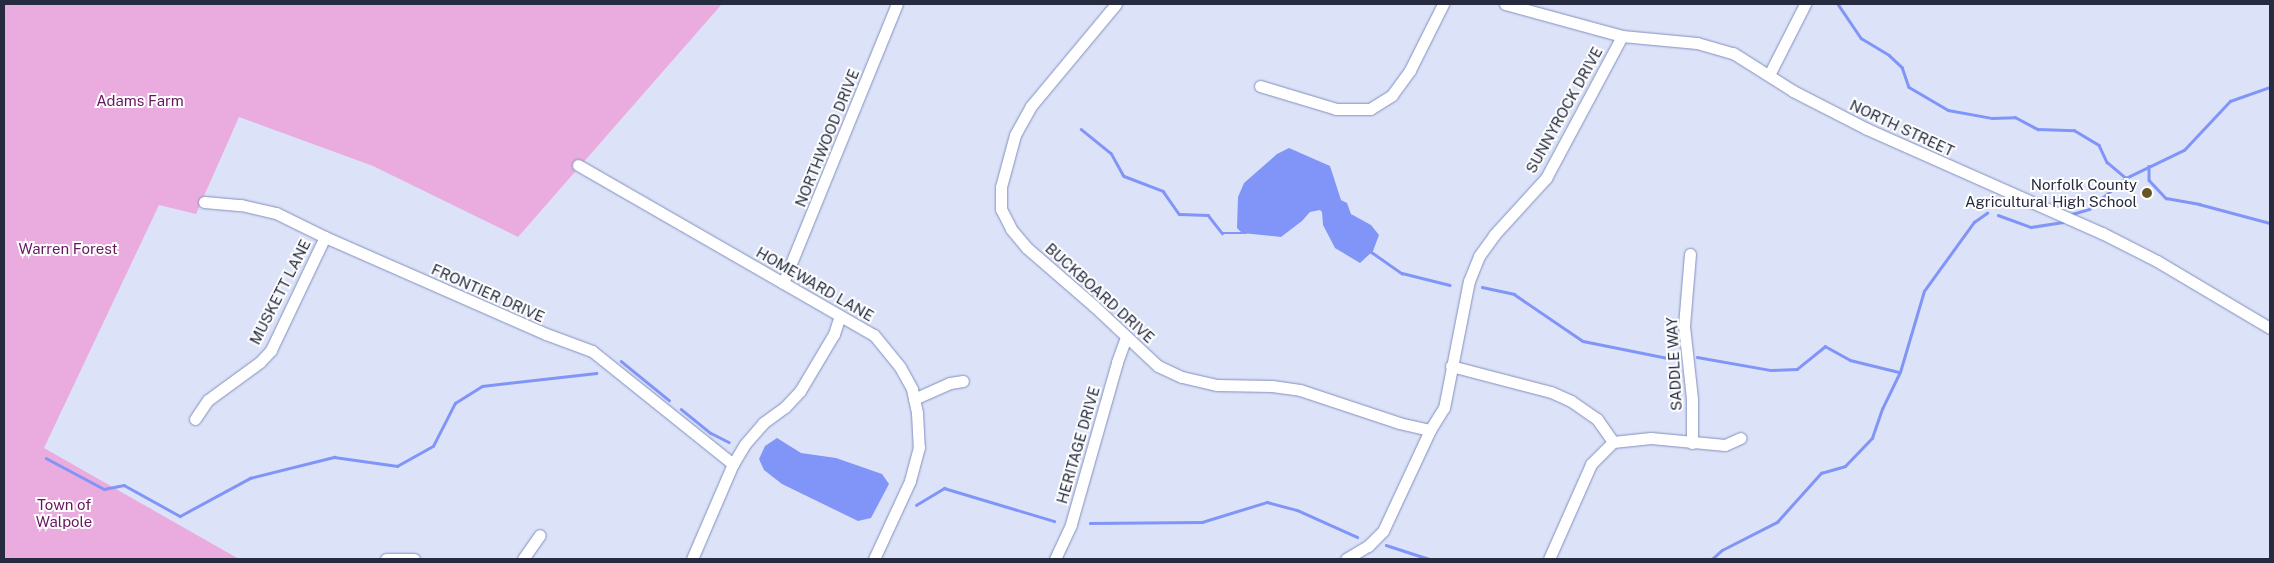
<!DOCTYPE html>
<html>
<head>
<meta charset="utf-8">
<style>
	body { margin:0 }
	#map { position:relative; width:2274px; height:563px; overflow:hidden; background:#dce3f8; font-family:"Public Sans",sans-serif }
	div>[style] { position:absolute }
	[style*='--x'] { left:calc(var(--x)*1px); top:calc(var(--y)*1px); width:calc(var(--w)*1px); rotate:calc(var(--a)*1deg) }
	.green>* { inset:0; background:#eaacde }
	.water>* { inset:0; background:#8095f7 }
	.stream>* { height:2.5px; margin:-1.25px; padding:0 1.25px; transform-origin:1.25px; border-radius:1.25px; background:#8095f7 }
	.roads { filter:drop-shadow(0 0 1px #838fc0) drop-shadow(0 0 1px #838fc0) }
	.minor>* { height:11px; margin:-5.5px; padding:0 5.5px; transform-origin:5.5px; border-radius:5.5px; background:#fff }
	.dots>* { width:14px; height:14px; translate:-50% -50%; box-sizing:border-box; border:2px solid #fff; border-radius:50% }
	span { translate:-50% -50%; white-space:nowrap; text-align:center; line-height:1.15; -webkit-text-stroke:4px #fff; paint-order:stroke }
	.park-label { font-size:15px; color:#67175f }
	.street-label { font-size:15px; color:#262b3f }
	.poi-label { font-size:15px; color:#262b3f }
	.right { translate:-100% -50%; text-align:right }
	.frame { position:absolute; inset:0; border:5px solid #262b3f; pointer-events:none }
</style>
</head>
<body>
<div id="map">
	<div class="green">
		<div style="clip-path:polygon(4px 4px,722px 4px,518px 237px,373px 166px,239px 117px,196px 214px,159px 205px,44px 448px,239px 559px,4px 559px)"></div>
	</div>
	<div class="water">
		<div style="clip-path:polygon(1289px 148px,1330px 166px,1341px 200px,1347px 203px,1351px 214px,1371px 225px,1379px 235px,1373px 251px,1360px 263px,1335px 248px,1323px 225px,1322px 212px,1320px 210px,1310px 212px,1302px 221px,1281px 237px,1242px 233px,1237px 228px,1238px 197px,1244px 183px,1277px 154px)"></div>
		<div style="clip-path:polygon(777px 438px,801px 453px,836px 458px,882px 474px,889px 484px,871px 518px,858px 521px,782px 484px,764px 470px,759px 459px,765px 446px)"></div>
	</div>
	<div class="stream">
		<div style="--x:1838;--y:4;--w:41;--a:55.9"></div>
		<div style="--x:1861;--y:38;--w:33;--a:31"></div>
		<div style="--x:1889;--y:55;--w:18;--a:43"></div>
		<div style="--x:1902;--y:67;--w:21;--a:71"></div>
		<div style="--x:1909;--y:87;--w:45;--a:30.5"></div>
		<div style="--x:1948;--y:110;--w:45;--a:10.3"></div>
		<div style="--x:1992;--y:118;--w:23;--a:-2"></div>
		<div style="--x:2015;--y:117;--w:26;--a:28"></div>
		<div style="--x:2038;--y:129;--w:36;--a:2"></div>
		<div style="--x:2074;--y:130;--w:29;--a:31"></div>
		<div style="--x:2099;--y:145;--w:19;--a:65"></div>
		<div style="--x:2107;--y:162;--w:25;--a:40"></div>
		<div style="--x:1081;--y:129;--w:38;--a:39"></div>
		<div style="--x:1111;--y:153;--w:26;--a:61"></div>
		<div style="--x:1124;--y:176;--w:42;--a:21"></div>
		<div style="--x:1163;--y:191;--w:28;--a:55"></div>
		<div style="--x:1179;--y:214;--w:29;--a:2"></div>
		<div style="--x:1208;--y:215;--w:23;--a:52"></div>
		<div style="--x:1222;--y:233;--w:24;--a:0"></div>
		<div style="--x:2149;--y:166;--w:14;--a:90"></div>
		<div style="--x:2149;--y:180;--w:25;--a:47"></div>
		<div style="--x:2166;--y:198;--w:34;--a:10"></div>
		<div style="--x:2199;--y:204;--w:73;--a:15"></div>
		<div style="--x:2072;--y:214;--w:18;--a:-16"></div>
		<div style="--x:2089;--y:209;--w:48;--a:-40"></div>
		<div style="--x:2126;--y:178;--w:64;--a:-25.8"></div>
		<div style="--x:2184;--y:150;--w:67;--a:-46.8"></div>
		<div style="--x:2230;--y:101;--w:42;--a:-19.3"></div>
		<div style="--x:1998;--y:215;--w:35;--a:20"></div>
		<div style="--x:2031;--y:227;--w:32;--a:-9"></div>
		<div style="--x:1370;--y:251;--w:39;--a:35"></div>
		<div style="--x:1402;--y:273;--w:49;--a:14"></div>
		<div style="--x:1482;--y:287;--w:33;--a:12"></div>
		<div style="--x:1514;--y:294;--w:83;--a:34.3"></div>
		<div style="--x:1583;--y:341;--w:96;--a:11.4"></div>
		<div style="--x:1697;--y:357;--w:75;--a:10"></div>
		<div style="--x:1771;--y:370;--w:26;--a:-2"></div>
		<div style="--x:1797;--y:369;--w:36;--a:-39"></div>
		<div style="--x:1825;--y:346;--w:29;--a:29"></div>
		<div style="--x:1850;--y:360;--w:50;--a:13.8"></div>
		<div style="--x:621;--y:361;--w:62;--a:39.1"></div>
		<div style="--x:681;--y:409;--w:38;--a:39"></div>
		<div style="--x:711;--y:433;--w:20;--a:27"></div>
		<div style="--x:46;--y:458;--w:66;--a:28.1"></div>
		<div style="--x:104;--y:489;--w:20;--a:-11"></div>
		<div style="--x:124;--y:485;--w:64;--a:29"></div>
		<div style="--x:180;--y:516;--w:80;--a:-28.5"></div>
		<div style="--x:250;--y:478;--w:87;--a:-14"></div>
		<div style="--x:334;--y:457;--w:64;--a:8.1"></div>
		<div style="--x:397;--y:466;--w:41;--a:-29.1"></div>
		<div style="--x:433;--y:446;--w:48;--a:-62.9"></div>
		<div style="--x:455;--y:403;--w:32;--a:-32"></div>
		<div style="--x:482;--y:386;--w:115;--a:-6.5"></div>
		<div style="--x:916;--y:505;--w:33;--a:-31"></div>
		<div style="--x:944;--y:488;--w:115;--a:16.7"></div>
		<div style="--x:1090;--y:523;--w:112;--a:-0.5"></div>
		<div style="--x:1202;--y:522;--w:68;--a:-17.1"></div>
		<div style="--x:1267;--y:502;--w:31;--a:15"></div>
		<div style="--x:1297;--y:510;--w:66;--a:24.2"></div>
		<div style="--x:1386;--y:545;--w:45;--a:18"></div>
		<div style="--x:1712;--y:559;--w:13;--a:-42"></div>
		<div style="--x:1722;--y:550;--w:62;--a:-27"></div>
		<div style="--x:1777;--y:522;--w:66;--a:-48.1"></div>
		<div style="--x:1821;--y:473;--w:25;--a:-16"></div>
		<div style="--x:1845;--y:466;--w:39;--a:-46"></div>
		<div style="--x:1872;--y:438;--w:31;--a:-71"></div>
		<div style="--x:1882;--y:409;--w:41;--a:-64.1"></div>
		<div style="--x:1900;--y:372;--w:84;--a:-73.5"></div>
		<div style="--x:1924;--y:291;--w:85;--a:-54.1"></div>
		<div style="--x:1974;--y:222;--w:16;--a:-35"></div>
	</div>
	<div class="roads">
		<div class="minor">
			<div style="--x:1116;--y:4;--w:133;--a:129.8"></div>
			<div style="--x:1031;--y:106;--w:33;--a:119"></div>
			<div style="--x:1015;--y:135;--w:54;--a:105.1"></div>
			<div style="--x:1001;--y:187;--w:22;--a:90"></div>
			<div style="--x:1001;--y:209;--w:22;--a:63"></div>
			<div style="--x:1011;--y:229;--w:25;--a:50"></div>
			<div style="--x:1027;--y:248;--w:89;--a:40.9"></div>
			<div style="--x:1094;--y:306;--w:88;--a:43.2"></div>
			<div style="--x:1158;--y:366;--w:26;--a:25"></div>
			<div style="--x:1182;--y:377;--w:36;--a:13"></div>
			<div style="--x:1217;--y:385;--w:55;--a:1"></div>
			<div style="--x:1272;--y:386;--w:28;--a:8"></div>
			<div style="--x:1300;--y:390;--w:104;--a:18.4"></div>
			<div style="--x:1399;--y:423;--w:32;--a:13"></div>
			<div style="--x:1505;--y:4;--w:121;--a:15.3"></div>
			<div style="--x:1622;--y:36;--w:75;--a:5.3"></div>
			<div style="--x:1697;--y:43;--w:37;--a:16"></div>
			<div style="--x:1733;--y:53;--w:71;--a:32.3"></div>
			<div style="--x:1793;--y:91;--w:83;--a:27.2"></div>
			<div style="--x:1867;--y:129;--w:257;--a:23.9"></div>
			<div style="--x:2102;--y:233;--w:62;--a:27"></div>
			<div style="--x:2157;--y:261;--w:131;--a:30.7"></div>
			<div style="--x:1769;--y:75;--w:80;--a:-63.1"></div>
			<div style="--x:1260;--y:86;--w:79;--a:16.8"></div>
			<div style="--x:1336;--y:109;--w:34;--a:0"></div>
			<div style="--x:1370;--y:109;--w:26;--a:-32"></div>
			<div style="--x:1392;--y:95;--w:31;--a:-54"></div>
			<div style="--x:1410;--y:70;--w:74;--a:-63.4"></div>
			<div style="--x:578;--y:165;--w:341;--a:29.9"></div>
			<div style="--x:874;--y:335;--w:41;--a:50.9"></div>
			<div style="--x:900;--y:367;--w:25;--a:61"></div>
			<div style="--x:912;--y:389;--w:25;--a:78"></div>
			<div style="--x:917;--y:413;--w:34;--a:87"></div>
			<div style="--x:919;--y:447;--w:35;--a:105"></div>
			<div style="--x:910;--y:481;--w:86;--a:114.8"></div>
			<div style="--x:204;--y:202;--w:37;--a:5"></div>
			<div style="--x:241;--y:205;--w:36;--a:13"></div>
			<div style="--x:276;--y:213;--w:55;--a:26.1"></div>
			<div style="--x:325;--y:237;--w:241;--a:23.7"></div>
			<div style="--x:546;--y:334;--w:49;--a:20.3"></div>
			<div style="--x:592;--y:351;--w:181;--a:38.7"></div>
			<div style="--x:1690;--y:254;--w:72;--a:94.8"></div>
			<div style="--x:1684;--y:326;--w:73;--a:83.7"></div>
			<div style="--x:1692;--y:399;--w:44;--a:90"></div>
			<div style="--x:783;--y:283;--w:301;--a:-67.8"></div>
			<div style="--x:1451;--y:366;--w:103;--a:14.6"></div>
			<div style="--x:1551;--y:392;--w:22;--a:24"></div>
			<div style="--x:1571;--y:401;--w:32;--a:35"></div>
			<div style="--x:1597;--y:419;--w:28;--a:55"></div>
			<div style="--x:914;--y:399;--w:39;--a:-24"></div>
			<div style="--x:950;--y:383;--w:13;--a:-9"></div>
			<div style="--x:195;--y:419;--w:23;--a:-56"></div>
			<div style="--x:208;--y:400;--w:64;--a:-36.2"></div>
			<div style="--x:260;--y:362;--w:16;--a:-47"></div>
			<div style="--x:271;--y:350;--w:125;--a:-64.5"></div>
			<div style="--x:386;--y:559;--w:28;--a:0"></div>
			<div style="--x:523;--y:559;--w:29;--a:-55"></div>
			<div style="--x:692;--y:559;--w:103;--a:-66.7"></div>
			<div style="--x:733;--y:464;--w:23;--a:-59"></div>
			<div style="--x:745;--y:444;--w:28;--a:-49"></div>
			<div style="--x:763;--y:423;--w:27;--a:-36"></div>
			<div style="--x:785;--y:407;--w:22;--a:-47"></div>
			<div style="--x:800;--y:391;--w:66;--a:-59.2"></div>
			<div style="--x:834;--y:334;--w:19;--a:-72"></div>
			<div style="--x:1055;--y:559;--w:38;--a:-65"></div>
			<div style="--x:1071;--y:524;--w:168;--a:-74.1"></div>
			<div style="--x:1117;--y:362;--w:27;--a:-70"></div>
			<div style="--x:1346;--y:559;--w:26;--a:-31"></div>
			<div style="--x:1368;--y:546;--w:21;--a:-45"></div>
			<div style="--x:1383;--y:531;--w:111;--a:-65"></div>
			<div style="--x:1430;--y:430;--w:26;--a:-58"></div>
			<div style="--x:1444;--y:408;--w:129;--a:-78.9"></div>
			<div style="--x:1469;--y:281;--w:27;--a:-68"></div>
			<div style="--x:1479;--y:256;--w:26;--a:-54"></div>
			<div style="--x:1494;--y:235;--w:77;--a:-47.6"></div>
			<div style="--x:1546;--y:178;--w:161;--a:-61.8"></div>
			<div style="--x:1549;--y:559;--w:104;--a:-66.1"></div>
			<div style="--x:1591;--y:464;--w:31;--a:-45"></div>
			<div style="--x:1613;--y:442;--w:38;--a:-6"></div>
			<div style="--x:1651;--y:438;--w:74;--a:5.4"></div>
			<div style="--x:1725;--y:445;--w:17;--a:-24"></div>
		</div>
	</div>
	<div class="dots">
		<div style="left:2147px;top:193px;background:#665724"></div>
	</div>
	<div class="park-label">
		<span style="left:140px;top:101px">Adams Farm</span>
		<span style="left:68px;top:249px">Warren Forest</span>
		<span style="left:64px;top:513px">Town of<br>Walpole</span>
	</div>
	<div class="street-label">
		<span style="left:1564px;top:110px;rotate:-61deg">SUNNYROCK DRIVE</span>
		<span style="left:1902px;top:128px;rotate:25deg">NORTH STREET</span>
		<span style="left:827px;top:138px;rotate:-68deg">NORTHWOOD DRIVE</span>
		<span style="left:815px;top:284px;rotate:30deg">HOMEWARD LANE</span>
		<span style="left:280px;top:292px;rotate:-63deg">MUSKETT LANE</span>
		<span style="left:488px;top:293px;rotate:24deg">FRONTIER DRIVE</span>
		<span style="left:1100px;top:293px;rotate:42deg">BUCKBOARD DRIVE</span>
		<span style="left:1674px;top:364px;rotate:-93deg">SADDLE WAY</span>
		<span style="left:1078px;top:445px;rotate:-74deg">HERITAGE DRIVE</span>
	</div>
	<div class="poi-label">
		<span class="right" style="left:2137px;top:193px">Norfolk County<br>Agricultural High School</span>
	</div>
	<div class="frame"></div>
</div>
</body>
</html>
